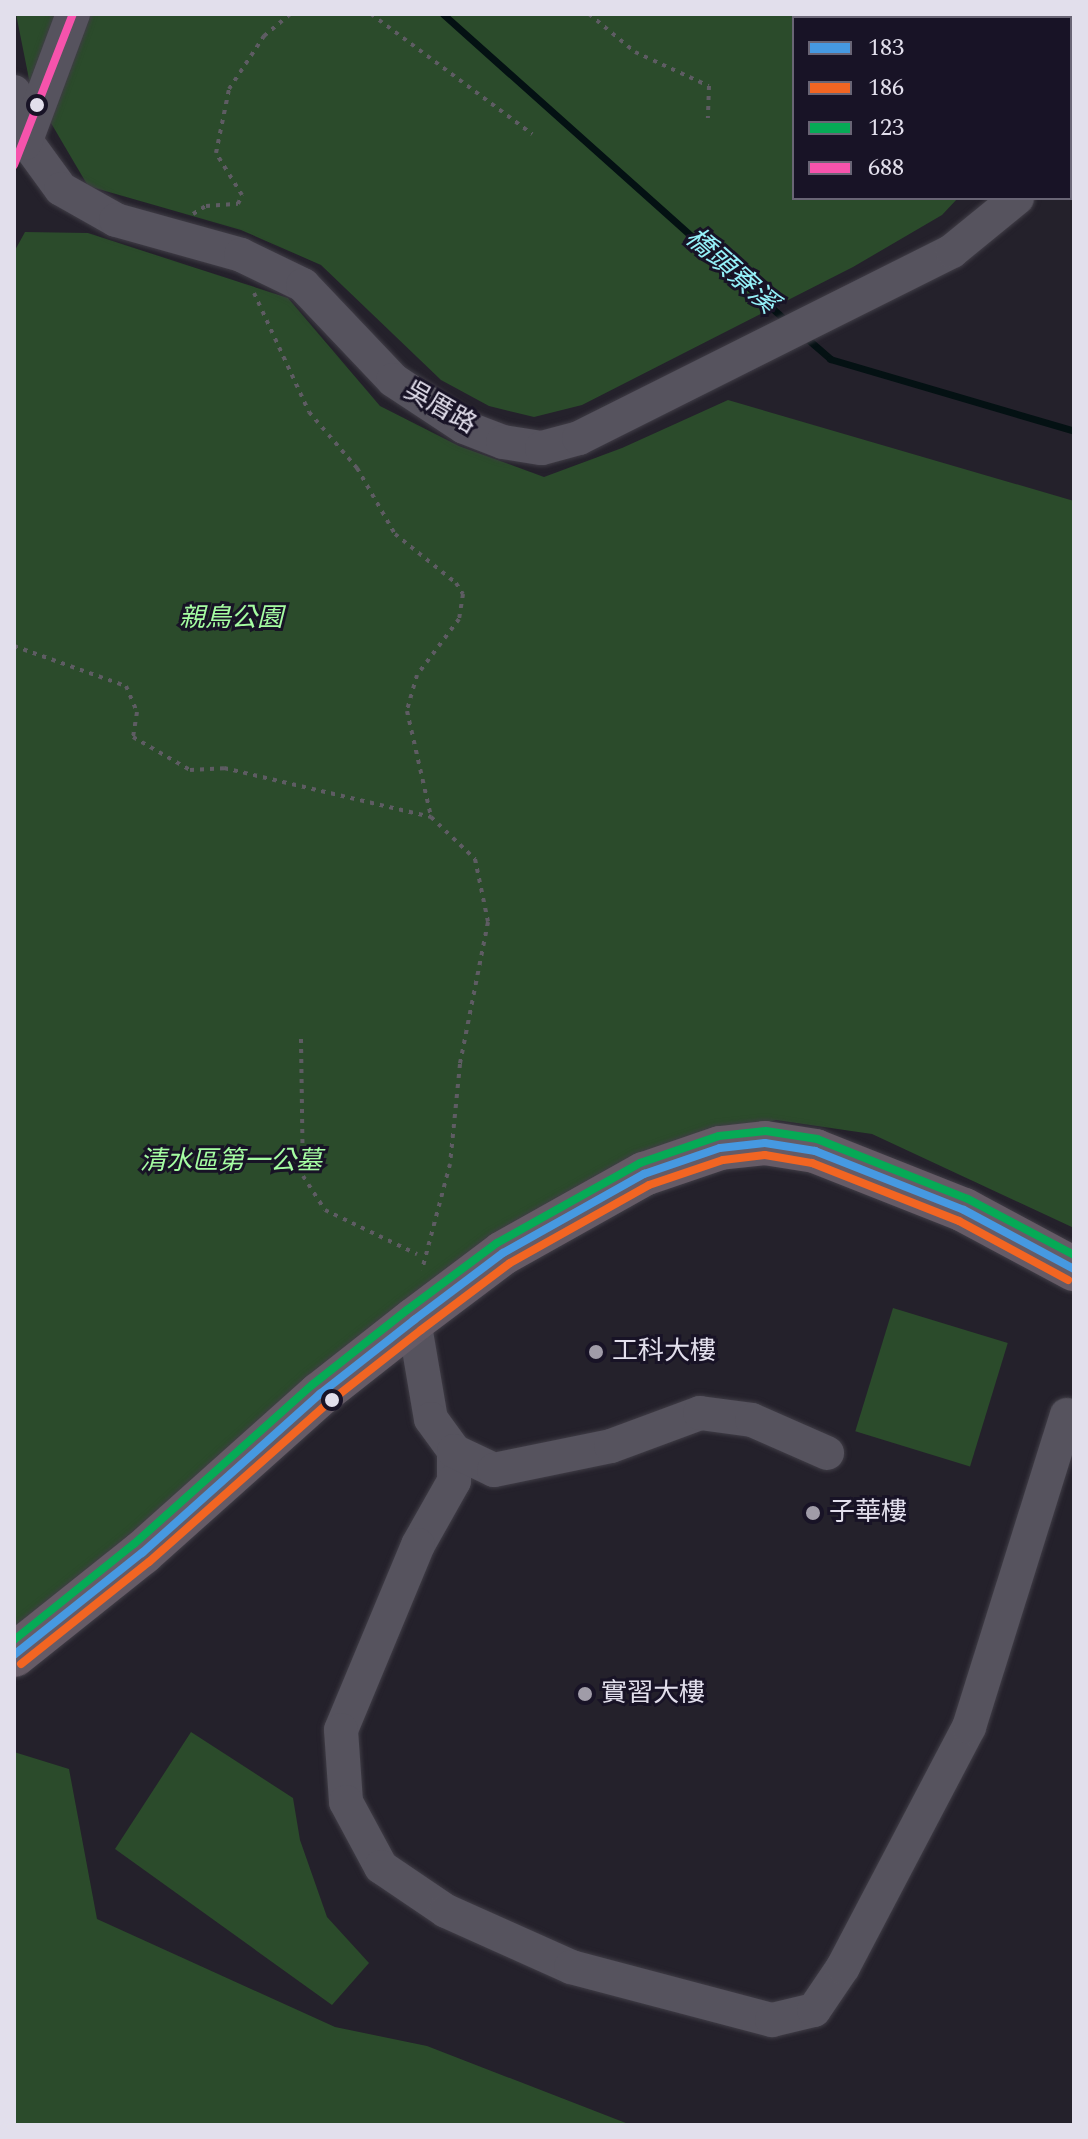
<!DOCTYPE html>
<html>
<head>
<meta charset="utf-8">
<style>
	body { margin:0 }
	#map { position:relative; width:1088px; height:2139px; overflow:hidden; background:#24212b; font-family:Spectral,"Noto Sans TC",serif }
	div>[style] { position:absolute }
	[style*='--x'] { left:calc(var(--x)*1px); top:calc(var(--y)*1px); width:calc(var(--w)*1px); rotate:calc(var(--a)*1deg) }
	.green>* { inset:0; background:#2b4b2b; transform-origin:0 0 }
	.stream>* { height:7px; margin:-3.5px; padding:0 3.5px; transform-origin:3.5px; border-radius:3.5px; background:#041113 }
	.path>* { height:4px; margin-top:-2px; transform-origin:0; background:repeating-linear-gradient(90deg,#5e5c63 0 4px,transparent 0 10px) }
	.roads { filter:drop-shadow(0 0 2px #403d46) drop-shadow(0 0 2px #403d46) }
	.minor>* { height:34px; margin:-17px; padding:0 17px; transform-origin:17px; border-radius:17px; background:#56535e }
	.major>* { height:44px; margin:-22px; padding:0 22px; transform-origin:22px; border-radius:22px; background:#655b66 }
	.bus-1>* { height:8px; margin:-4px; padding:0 4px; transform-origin:4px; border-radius:4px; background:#4699e1 }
	.bus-2>* { height:8px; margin:-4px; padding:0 4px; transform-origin:4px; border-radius:4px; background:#f26522 }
	.bus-3>* { height:8px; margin:-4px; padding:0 4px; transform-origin:4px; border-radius:4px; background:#06aa56 }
	.bus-4>* { height:8px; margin:-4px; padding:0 4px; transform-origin:4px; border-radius:4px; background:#f653ac }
	.dots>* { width:22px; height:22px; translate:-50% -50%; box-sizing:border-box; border:4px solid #181326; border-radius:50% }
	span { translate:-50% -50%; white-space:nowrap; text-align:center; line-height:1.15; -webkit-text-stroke:6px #181326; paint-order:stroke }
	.street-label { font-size:26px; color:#e2dfec }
	.park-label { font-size:26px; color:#a5fda2; font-style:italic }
	.poi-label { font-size:26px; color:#e2dfec }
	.left { translate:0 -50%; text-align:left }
	.water-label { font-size:28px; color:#95f1f9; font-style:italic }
	.frame { position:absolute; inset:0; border:16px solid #e2dfec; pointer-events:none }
	.legend { position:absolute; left:792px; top:16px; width:280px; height:184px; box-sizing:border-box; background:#181326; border:2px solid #696575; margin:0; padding:10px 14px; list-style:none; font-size:24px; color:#e2dfec }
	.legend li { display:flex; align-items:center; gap:16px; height:40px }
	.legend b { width:40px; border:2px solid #696575 }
</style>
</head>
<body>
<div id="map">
	<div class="green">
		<div style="clip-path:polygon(16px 14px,1074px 14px,1074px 75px,1070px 80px,1070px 18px,794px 18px,794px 198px,958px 198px,942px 215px,853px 267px,582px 405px,534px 417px,489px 406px,441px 380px,321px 265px,241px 230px,88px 186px,31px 89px)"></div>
		<div style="clip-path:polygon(25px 232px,88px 233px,288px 298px,380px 406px,459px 446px,544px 477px,622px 448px,728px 400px,1074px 501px,1074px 1228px,872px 1134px,776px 1120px,689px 1142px,340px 1358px,14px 1631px,14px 252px)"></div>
		<div style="left:893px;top:1308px;width:120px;height:129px;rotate:17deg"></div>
		<div style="clip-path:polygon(191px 1732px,293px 1798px,300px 1840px,327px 1917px,369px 1963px,332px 2005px,115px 1849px)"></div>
		<div style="clip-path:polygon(14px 1752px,69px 1769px,97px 1919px,335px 2027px,427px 2046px,631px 2125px,14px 2125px)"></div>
	</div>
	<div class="stream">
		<div style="--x:443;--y:14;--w:462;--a:41.8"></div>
		<div style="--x:804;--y:336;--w:35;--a:41"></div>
		<div style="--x:830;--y:359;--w:254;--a:16.4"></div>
	</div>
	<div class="path">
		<div style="--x:371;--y:14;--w:201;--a:36.7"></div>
		<div style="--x:589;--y:14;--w:60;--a:39.6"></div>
		<div style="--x:635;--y:52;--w:81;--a:24.7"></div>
		<div style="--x:709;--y:86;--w:32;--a:92"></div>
		<div style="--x:930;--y:14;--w:10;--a:24"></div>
		<div style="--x:1070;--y:39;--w:4;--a:-27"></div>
		<div style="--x:193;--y:214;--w:15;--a:-32"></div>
		<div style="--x:206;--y:206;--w:32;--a:-4"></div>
		<div style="--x:238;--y:204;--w:10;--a:-66"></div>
		<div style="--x:242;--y:195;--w:49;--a:-121.8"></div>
		<div style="--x:216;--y:153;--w:65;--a:-78.5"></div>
		<div style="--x:229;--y:89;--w:64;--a:-56.6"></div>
		<div style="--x:264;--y:36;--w:34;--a:-40"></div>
		<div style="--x:254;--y:293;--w:131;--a:65.2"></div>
		<div style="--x:309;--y:412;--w:74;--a:49.4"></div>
		<div style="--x:357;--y:468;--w:76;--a:60.1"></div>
		<div style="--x:395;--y:534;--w:78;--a:38.8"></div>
		<div style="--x:456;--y:583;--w:13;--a:58"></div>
		<div style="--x:463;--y:594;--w:25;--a:99"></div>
		<div style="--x:459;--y:619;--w:70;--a:126.9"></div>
		<div style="--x:417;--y:675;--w:37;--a:106"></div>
		<div style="--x:407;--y:711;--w:109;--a:77.2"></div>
		<div style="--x:14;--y:646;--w:119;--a:19.7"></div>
		<div style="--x:126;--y:686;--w:28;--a:67"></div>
		<div style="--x:137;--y:712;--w:25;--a:99"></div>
		<div style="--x:133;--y:737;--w:66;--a:30.1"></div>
		<div style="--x:190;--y:770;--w:34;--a:-3"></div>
		<div style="--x:224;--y:768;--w:213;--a:13.3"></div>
		<div style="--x:431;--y:817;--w:61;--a:43.7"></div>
		<div style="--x:475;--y:859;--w:64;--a:78.3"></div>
		<div style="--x:488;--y:922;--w:145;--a:101.2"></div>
		<div style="--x:460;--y:1064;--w:100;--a:95.7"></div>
		<div style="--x:450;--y:1164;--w:110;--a:104.8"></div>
		<div style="--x:301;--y:1039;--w:137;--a:89.2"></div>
		<div style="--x:303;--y:1176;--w:40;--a:57.1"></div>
		<div style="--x:325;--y:1210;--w:102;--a:25.6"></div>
	</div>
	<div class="roads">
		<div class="minor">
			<div style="--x:14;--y:92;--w:50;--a:76.2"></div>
			<div style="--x:26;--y:141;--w:59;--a:53.9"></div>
			<div style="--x:61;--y:189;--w:63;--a:29.4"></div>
			<div style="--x:116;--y:220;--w:130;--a:15.6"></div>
			<div style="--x:241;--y:255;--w:69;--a:25.8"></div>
			<div style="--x:303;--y:285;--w:131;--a:46.5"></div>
			<div style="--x:393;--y:380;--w:85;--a:33.5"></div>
			<div style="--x:464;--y:427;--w:42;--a:21"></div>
			<div style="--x:503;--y:442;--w:39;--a:9"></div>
			<div style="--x:542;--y:448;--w:38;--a:-15"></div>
			<div style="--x:579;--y:438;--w:417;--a:-26.6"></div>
			<div style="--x:952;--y:251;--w:84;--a:-39.2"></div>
			<div style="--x:1070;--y:139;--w:6;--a:-45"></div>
			<div style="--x:25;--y:143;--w:138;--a:-69.6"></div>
			<div style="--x:414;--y:1320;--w:100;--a:80.3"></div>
			<div style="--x:431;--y:1419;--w:39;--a:54"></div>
			<div style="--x:454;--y:1451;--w:30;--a:90"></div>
			<div style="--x:454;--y:1481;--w:73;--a:119.4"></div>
			<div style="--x:418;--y:1545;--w:200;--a:112.6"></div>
			<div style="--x:341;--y:1730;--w:72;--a:86"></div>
			<div style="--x:346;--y:1802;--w:74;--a:61.7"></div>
			<div style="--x:381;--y:1867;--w:78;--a:34.1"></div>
			<div style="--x:446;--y:1911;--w:137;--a:24.1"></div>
			<div style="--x:571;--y:1967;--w:208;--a:14.8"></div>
			<div style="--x:772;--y:2020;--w:43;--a:-13.4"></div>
			<div style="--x:814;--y:2010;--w:52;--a:-56"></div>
			<div style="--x:843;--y:1967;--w:271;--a:-62.3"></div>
			<div style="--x:969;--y:1727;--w:327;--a:-72.6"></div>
			<div style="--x:454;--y:1451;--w:44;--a:25.4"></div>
			<div style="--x:494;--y:1470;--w:119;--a:-11.6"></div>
			<div style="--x:611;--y:1446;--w:95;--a:-20.3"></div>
			<div style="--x:700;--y:1413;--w:52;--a:7.7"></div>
			<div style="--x:752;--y:1420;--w:82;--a:23.7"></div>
		</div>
		<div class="major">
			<div style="--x:14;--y:1655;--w:164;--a:-38.6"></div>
			<div style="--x:142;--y:1553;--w:239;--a:-41.8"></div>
			<div style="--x:320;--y:1394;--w:120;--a:-38.2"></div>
			<div style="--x:414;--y:1320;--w:111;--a:-37"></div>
			<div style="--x:503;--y:1253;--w:162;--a:-29.3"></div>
			<div style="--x:644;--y:1174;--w:80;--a:-18.9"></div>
			<div style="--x:720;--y:1148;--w:45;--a:-6.3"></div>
			<div style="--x:765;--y:1143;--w:51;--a:9.1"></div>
			<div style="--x:815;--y:1151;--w:160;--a:21.6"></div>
			<div style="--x:964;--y:1210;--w:125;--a:28.2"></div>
		</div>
	</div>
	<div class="bus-1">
		<div style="--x:14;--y:1655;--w:164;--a:-38.6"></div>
		<div style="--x:142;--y:1553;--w:239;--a:-41.8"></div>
		<div style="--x:320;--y:1394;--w:120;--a:-38.2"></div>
		<div style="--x:414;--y:1320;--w:111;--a:-37"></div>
		<div style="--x:503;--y:1253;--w:162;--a:-29.3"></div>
		<div style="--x:644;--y:1174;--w:80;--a:-18.9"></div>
		<div style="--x:720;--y:1148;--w:45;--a:-6.3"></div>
		<div style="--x:765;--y:1143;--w:51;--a:9.1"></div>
		<div style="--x:815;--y:1151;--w:160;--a:21.6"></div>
		<div style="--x:964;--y:1210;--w:125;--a:28.2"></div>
	</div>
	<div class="bus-2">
		<div style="--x:21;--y:1664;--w:164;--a:-38.6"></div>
		<div style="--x:149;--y:1562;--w:239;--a:-41.6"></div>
		<div style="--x:328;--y:1403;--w:118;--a:-38.1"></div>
		<div style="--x:421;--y:1330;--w:111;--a:-37"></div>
		<div style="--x:510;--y:1263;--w:159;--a:-29.3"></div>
		<div style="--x:649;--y:1185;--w:78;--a:-18.7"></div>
		<div style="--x:723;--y:1160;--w:42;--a:-6.8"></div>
		<div style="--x:765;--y:1155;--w:48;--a:9.7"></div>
		<div style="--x:812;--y:1163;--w:158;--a:21.5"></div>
		<div style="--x:959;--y:1221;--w:124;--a:28.4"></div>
	</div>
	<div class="bus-3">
		<div style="--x:14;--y:1640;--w:154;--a:-38.7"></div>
		<div style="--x:134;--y:1544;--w:239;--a:-41.8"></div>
		<div style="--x:312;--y:1385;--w:121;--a:-38.3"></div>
		<div style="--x:407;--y:1310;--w:112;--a:-36.7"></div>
		<div style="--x:497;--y:1243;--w:164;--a:-29.2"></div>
		<div style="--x:640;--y:1163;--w:83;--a:-18.9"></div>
		<div style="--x:719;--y:1136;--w:47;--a:-6.1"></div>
		<div style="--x:766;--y:1131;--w:52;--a:8.9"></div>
		<div style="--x:817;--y:1139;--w:162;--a:21.7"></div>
		<div style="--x:968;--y:1199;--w:120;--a:27.8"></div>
	</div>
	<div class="bus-4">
		<div style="--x:14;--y:165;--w:162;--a:-68.7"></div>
	</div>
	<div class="dots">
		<div style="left:37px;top:105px;background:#e2dfec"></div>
		<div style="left:596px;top:1352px;background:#a09ca8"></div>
		<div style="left:332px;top:1400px;background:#e2dfec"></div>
		<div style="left:813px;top:1513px;background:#a09ca8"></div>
		<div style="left:585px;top:1694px;background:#a09ca8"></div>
	</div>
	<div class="street-label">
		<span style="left:440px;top:408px;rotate:30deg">吳厝路</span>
	</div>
	<div class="park-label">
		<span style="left:231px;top:619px">親鳥公園</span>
		<span style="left:231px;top:1162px">清水區第一公墓</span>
	</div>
	<div class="poi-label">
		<span class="left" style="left:612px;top:1352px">工科大樓</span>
		<span class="left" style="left:829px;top:1513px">子華樓</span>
		<span class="left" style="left:601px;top:1694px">實習大樓</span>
	</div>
	<div class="water-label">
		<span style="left:731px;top:271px;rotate:42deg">橋頭寮溪</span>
	</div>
	<div class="frame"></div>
	<ul class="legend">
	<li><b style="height:10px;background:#4699e1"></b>183</li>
	<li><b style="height:10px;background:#f26522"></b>186</li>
	<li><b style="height:10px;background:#06aa56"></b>123</li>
	<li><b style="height:10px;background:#f653ac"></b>688</li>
	</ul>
</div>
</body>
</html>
